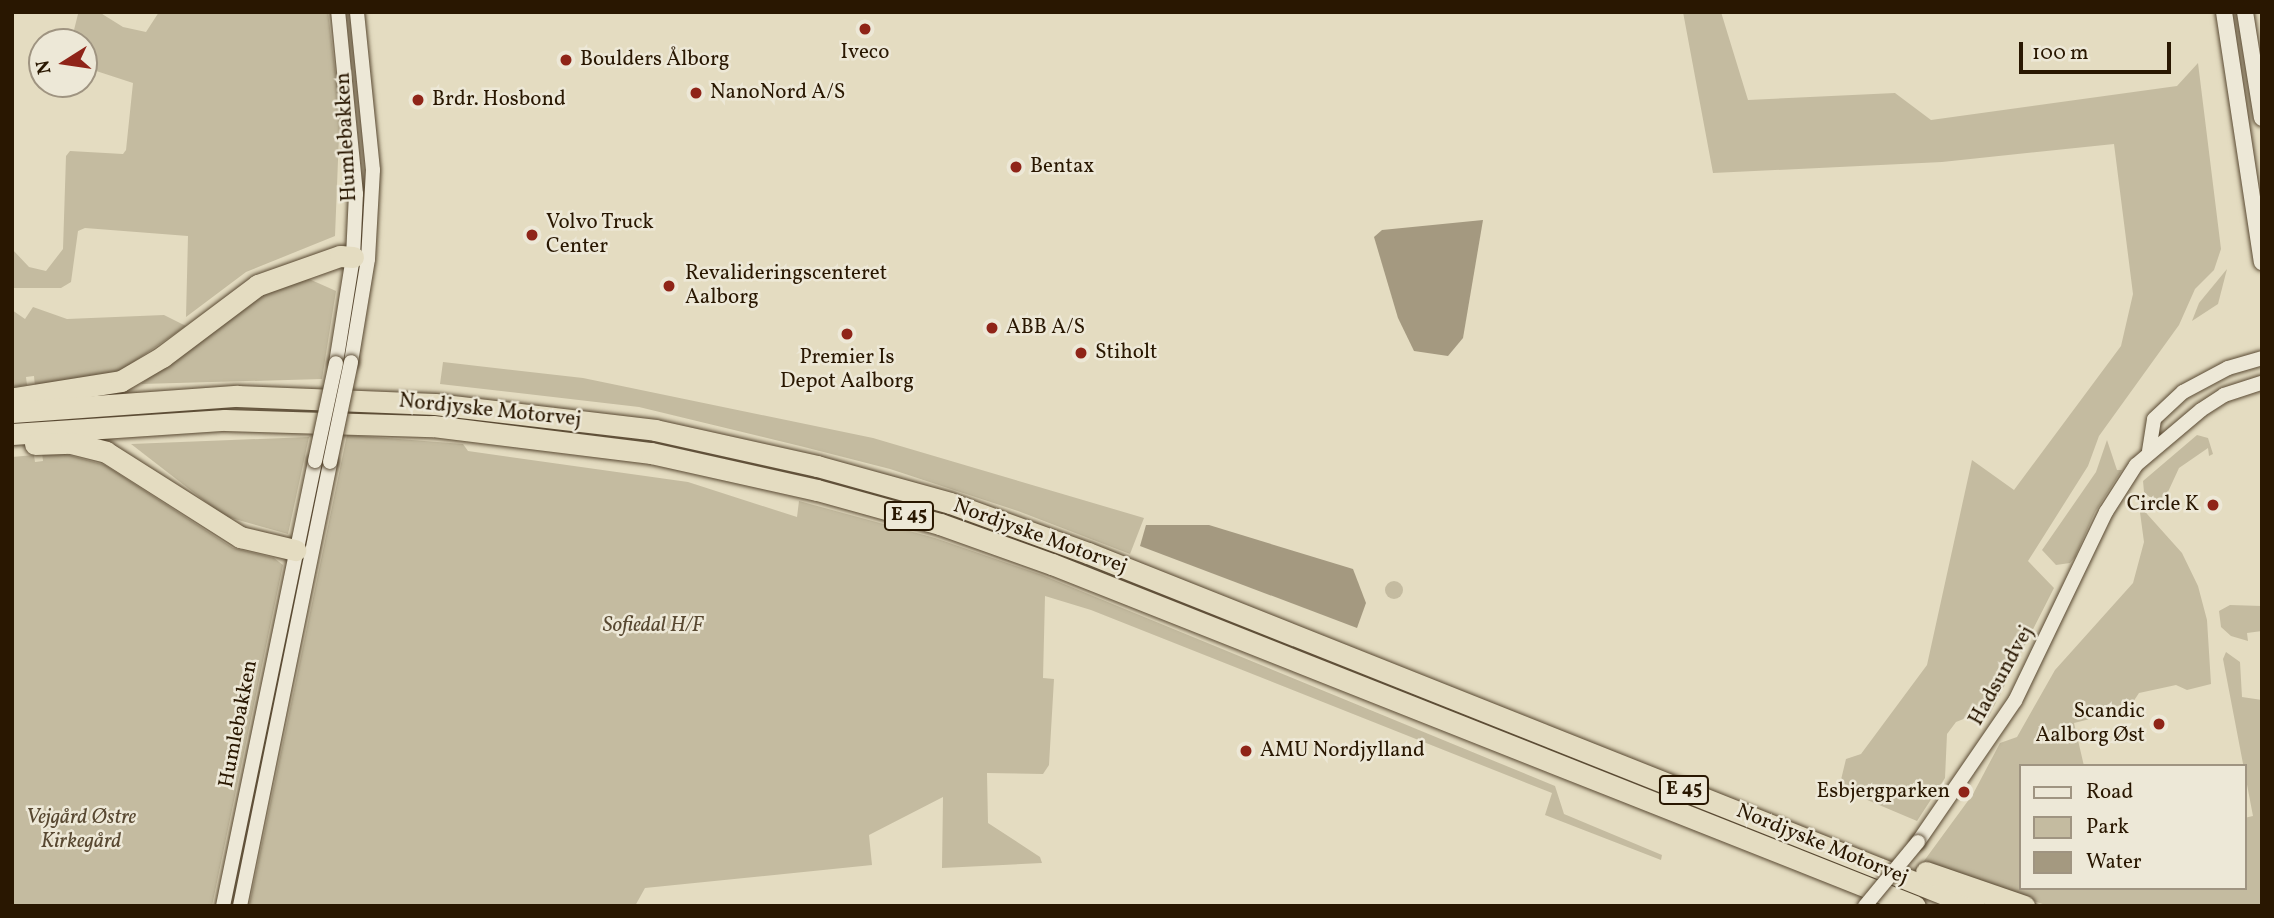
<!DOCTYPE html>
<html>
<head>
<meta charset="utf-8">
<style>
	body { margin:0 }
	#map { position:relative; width:2274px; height:918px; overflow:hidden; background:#e4dcc1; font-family:Vollkorn,serif }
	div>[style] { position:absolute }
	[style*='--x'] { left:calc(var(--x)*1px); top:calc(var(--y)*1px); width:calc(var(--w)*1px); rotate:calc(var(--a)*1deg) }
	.green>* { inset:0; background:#c4bba0 }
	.round { border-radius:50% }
	.water>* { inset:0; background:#a49980 }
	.roads { filter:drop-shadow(0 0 2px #584831) drop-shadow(0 0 2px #584831) }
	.tertiary>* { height:14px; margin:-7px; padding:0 7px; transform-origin:7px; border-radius:7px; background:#ede8d7 }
	.secondary>* { height:16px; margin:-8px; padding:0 8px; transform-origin:8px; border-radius:8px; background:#ede8d7 }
	.motorway>* { height:21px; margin:-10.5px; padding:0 10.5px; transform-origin:10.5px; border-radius:10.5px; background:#e4dcc1 }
	.bridges { filter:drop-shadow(0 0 2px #584831) drop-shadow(0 0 2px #584831) }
	.tertiary-bridge>* { height:14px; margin:-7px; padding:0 7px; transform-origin:7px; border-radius:7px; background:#ede8d7 }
	.dots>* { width:19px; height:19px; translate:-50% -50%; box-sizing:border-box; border:4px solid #ede8d7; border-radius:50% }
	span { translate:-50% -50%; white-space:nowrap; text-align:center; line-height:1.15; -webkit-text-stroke:5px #ede8d7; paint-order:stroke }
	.shield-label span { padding:2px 5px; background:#ede8d7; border:2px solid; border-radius:5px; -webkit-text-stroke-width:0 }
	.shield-label { font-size:19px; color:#291701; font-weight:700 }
	.poi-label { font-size:21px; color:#291701 }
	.left { translate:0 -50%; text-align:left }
	.right { translate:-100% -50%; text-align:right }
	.street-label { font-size:21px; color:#291701 }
	.park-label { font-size:21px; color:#584831; font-style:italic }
	.frame { position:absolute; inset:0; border:14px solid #291701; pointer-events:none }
	.legend { position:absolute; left:2019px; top:764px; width:228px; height:126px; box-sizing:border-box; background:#ede8d7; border:2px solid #9f9481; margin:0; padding:9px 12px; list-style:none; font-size:21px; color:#291701 }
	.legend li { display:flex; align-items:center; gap:14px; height:35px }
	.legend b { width:35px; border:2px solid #9f9481 }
	.north { position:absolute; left:28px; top:28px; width:70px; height:70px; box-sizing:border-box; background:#ede8d7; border:2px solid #9f9481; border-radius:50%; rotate:258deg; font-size:19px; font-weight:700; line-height:28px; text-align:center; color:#291701 }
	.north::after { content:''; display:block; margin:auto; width:24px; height:32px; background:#8f2418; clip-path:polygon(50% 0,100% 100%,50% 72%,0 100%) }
	.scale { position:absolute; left:2019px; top:42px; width:152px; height:32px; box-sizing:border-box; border:4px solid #291701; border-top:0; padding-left:9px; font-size:21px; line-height:24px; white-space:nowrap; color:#291701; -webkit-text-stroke:5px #ede8d7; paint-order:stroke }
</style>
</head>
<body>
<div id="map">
	<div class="green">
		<div style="clip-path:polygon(99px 12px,123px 27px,146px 32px,159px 12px,328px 12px,340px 110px,335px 236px,246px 272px,186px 317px,188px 236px,85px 228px,78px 231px,71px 282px,61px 288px,12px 288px,12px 249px,29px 267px,46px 271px,63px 249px,66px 156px,70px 151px,123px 154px,126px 150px,133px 83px,84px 67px,84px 42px,71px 42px,78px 14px)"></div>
		<div style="clip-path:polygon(1683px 12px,1721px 12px,1748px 100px,1895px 93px,1931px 120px,2177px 86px,2198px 63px,2221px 249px,2214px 270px,2195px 289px,2179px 325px,2099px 436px,2088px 466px,2028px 561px,2054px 588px,1988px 718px,1971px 716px,1956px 722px,1947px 734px,1945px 778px,1917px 821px,1839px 788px,1846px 759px,1861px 754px,1927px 665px,1972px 460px,2014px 490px,2121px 346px,2133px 294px,2114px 144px,1942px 162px,1713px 173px)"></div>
		<div style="clip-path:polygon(2227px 269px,2218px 304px,2192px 321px,2199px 303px)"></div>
		<div style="clip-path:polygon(300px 275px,336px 291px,322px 379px,141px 384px,235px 308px)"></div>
		<div style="clip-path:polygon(33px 307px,67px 319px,164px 315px,186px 326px,116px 374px,35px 387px,34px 376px,26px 377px,27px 385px,12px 387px,12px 310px,25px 319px)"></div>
		<div style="clip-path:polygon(443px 362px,583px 378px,873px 438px,1144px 518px,1130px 554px,1018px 511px,890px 469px,804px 447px,639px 407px,440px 384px)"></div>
		<div style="clip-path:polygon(347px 435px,463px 444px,468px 451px,688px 482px,797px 517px,799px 501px,935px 538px,1042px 575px,1555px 786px,1564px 814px,1662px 855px,1661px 860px,1545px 815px,1552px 793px,1091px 610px,1045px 596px,1043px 678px,1054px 679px,1049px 765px,1043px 774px,987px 773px,988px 823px,1040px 857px,1042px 863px,942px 868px,943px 797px,869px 835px,872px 865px,645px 888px,635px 906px,249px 906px)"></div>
		<div style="clip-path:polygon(2197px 435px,2208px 438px,2213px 454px,2209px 456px,2208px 448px,2179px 468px,2161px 507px,2144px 492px,2143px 481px)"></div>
		<div style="clip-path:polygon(309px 437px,288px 534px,224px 516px,131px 444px)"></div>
		<div style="clip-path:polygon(2107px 440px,2117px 470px,2122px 470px,2095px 512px,2075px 557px,2070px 563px,2056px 565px,2042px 550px,2096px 472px)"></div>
		<div style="clip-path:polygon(42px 453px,61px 453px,105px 465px,233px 548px,274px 558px,283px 565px,212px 906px,12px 906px,12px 457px,34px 455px,35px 462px,43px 461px)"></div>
		<div style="clip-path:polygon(2139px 505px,2182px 553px,2198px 586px,2207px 620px,2211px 684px,2187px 690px,2176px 685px,2139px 693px,2133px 702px,2089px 713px,2090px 719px,2074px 723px,2084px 766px,2020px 766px,2020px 888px,2244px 888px,2244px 818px,2253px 816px,2223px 659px,2226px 652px,2240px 662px,2242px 697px,2262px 700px,2262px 906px,2049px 906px,1921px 865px,1973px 794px,2000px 743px,2017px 737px,2055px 670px,2133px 583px,2144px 542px)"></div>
		<div class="round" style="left:1385px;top:581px;width:18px;height:18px"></div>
		<div style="clip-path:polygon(2230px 605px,2262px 606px,2262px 631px,2247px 633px,2248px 641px,2231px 636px,2221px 627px,2219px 611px)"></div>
	</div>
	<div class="water">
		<div style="clip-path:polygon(1483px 220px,1463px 338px,1448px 356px,1414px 351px,1398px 318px,1374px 237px,1382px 230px)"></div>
		<div style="clip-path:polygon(1146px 525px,1209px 525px,1353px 569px,1366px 603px,1357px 628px,1140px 546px)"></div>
	</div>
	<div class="roads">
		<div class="tertiary">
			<div style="--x:351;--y:362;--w:104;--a:-80.6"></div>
			<div style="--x:368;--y:259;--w:89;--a:-86.8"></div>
			<div style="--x:373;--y:170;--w:159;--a:-95.8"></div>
			<div style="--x:336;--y:363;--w:107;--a:-80.9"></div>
			<div style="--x:353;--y:257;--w:63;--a:-87.3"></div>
			<div style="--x:356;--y:194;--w:183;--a:-95.6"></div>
			<div style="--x:2149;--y:451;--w:32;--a:-81"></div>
			<div style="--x:2154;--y:419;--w:40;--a:-43"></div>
			<div style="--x:2183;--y:392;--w:51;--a:-28.1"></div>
			<div style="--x:2228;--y:368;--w:35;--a:-16"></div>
			<div style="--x:1918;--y:842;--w:171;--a:-55.5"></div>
			<div style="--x:2015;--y:701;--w:210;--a:-64.3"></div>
			<div style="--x:2106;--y:512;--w:56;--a:-57.4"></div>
			<div style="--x:2136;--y:465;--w:85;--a:-40.2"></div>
			<div style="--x:2201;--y:410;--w:27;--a:-33"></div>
			<div style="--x:2224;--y:395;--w:40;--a:-18"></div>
			<div style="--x:223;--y:906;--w:454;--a:-78.3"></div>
			<div style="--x:240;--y:906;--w:453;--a:-78.5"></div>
		</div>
		<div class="secondary">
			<div style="--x:2224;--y:12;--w:253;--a:81.4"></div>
			<div style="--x:2245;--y:12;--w:107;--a:80.9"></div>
		</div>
		<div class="motorway">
			<div style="--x:14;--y:398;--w:108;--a:-9"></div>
			<div style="--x:121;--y:381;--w:48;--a:-30.3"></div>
			<div style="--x:162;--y:357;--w:120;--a:-36.9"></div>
			<div style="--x:258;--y:285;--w:87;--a:-19.5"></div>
			<div style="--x:340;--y:256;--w:13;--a:4"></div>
			<div style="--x:12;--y:412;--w:226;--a:-4.1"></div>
			<div style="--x:237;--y:396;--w:198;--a:2.3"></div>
			<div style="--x:435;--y:404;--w:222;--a:6.7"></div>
			<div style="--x:655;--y:430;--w:166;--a:12.5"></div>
			<div style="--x:817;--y:466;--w:138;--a:15.5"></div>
			<div style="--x:950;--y:503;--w:147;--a:19.9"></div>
			<div style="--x:1088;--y:553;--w:954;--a:21.72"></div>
			<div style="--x:12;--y:434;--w:213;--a:-3.8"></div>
			<div style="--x:225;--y:420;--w:208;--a:1.7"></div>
			<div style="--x:433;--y:426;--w:220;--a:7.1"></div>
			<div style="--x:651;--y:453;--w:170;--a:12.6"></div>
			<div style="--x:817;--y:490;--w:128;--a:15.5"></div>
			<div style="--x:940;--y:524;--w:119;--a:19.7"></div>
			<div style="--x:1052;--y:564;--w:928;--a:21.62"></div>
			<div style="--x:35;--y:444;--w:36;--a:-2"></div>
			<div style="--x:71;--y:443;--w:36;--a:14"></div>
			<div style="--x:106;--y:452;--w:159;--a:32.4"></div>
			<div style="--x:240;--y:537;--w:57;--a:13.3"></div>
			<div style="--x:1926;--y:872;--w:104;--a:19.1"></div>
		</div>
	</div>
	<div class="bridges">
		<div class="tertiary-bridge">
			<div style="--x:315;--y:461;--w:100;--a:-77.9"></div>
			<div style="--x:330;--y:462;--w:102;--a:-78.1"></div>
			<div style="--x:1865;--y:906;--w:83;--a:-50.4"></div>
		</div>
	</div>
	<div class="dots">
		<div style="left:865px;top:29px;background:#8f2418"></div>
		<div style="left:566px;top:60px;background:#8f2418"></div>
		<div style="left:696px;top:93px;background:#8f2418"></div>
		<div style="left:418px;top:100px;background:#8f2418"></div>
		<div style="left:1016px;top:167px;background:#8f2418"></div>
		<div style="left:532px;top:235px;background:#8f2418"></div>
		<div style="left:669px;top:286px;background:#8f2418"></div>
		<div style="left:992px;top:328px;background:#8f2418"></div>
		<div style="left:847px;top:334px;background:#8f2418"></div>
		<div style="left:1081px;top:353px;background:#8f2418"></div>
		<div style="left:2213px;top:505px;background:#8f2418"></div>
		<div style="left:2159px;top:724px;background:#8f2418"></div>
		<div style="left:1246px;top:751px;background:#8f2418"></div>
		<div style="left:1964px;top:792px;background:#8f2418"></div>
	</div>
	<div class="shield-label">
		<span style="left:909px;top:516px">E 45</span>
		<span style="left:1684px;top:790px">E 45</span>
	</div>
	<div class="poi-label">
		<span style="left:865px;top:53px">Iveco</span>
		<span class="left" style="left:580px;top:60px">Boulders Ålborg</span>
		<span class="left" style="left:710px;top:93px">NanoNord A/S</span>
		<span class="left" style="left:432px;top:100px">Brdr. Hosbond</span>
		<span class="left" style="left:1030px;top:167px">Bentax</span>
		<span class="left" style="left:546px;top:235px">Volvo Truck<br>Center</span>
		<span class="left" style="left:685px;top:286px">Revalideringscenteret<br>Aalborg</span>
		<span class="left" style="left:1006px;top:328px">ABB A/S</span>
		<span class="left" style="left:1095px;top:353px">Stiholt</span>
		<span style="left:847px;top:370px">Premier Is<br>Depot Aalborg</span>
		<span class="right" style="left:2199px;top:505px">Circle K</span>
		<span class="right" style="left:2145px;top:724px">Scandic<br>Aalborg Øst</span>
		<span class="left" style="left:1260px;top:751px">AMU Nordjylland</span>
		<span class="right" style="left:1950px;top:792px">Esbjergparken</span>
	</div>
	<div class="street-label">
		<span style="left:347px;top:137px;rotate:-93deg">Humlebakken</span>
		<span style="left:490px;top:411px;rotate:6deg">Nordjyske Motorvej</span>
		<span style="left:1040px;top:537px;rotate:20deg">Nordjyske Motorvej</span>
		<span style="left:2002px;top:676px;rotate:-61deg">Hadsundvej</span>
		<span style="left:239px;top:724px;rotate:-79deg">Humlebakken</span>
		<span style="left:1822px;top:845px;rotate:22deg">Nordjyske Motorvej</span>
	</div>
	<div class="park-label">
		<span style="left:653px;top:626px">Sofiedal H/F</span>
		<span style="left:81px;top:830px">Vejgård Østre<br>Kirkegård</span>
	</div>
	<div class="frame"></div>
	<ul class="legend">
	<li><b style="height:9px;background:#ede8d7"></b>Road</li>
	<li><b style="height:19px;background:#c4bba0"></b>Park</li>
	<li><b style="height:19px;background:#a49980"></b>Water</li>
	</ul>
	<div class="north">N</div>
	<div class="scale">100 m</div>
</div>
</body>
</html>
